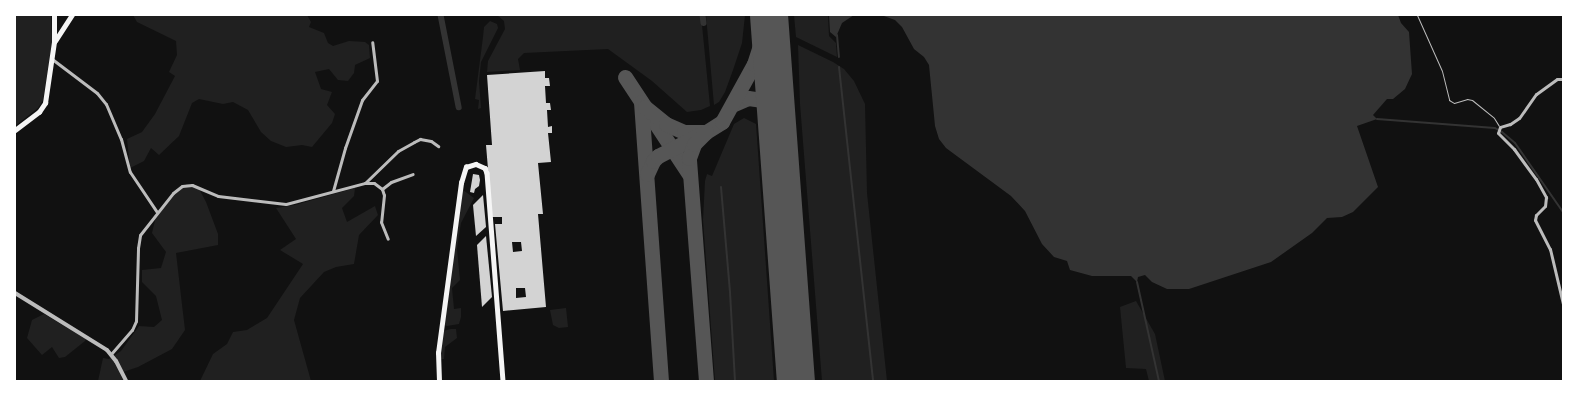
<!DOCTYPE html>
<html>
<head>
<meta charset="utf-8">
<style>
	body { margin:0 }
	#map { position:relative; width:1578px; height:396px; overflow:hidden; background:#111; font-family:"Libre Baskerville",serif }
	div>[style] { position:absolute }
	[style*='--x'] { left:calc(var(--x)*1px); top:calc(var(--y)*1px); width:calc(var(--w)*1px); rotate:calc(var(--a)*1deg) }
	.green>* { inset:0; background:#202020 }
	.water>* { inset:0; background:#333 }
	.stream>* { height:2px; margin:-1px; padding:0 1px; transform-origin:1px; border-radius:1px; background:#333 }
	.canal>* { height:5.5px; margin:-2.75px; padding:0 2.75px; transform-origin:2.75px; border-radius:2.75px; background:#333 }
	.taxiway>* { height:15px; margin:-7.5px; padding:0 7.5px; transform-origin:7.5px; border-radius:7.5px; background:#565656 }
	.runway>* { height:38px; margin:-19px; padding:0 19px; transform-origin:19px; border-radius:19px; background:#565656 }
	.building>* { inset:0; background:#d3d3d3 }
	.service>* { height:1px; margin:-0.5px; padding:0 0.5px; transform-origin:0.5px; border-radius:0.5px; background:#bcbcbc }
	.minor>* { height:3px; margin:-1.5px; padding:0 1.5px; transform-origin:1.5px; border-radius:1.5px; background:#bcbcbc }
	.tertiary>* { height:4px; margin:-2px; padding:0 2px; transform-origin:2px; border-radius:2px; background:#bcbcbc }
	.secondary>* { height:4.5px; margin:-2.25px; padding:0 2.25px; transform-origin:2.25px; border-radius:2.25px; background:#f5f5f5 }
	span { translate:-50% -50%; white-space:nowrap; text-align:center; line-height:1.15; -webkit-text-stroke:5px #fff; paint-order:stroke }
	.frame { position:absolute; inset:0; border:16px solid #fff; pointer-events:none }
</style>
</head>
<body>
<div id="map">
	<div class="green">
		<div style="clip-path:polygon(15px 15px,51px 15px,52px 42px,43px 100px,38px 108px,15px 126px)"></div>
		<div style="clip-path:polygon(133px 15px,307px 15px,311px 22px,309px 27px,324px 33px,328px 43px,333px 46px,349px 41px,365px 42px,369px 45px,370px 58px,355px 65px,354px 73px,348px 81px,338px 80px,329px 69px,315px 72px,321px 89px,332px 92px,327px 105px,335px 114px,332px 123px,312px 147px,302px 145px,286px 147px,271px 141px,261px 132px,248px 110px,233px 102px,223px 104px,199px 99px,192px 103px,179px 136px,159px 155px,151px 148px,144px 161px,130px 168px,127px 139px,142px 132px,155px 114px,175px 76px,169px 72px,177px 55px,176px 41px,137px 22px)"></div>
		<div style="clip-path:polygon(497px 15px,701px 15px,710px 106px,701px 110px,687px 112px,652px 81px,608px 49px,524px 53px,518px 59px,520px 70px,487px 72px,488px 61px,505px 29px,504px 21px)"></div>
		<div style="clip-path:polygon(706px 15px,745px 15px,742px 43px,733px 70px,725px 92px,719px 102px,714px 105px)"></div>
		<div style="clip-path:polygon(794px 15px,828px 15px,829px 36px,836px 43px,837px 57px,796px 37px)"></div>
		<div style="clip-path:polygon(490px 21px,497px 24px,498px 28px,481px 62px,479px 81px,481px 108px,478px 109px,479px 100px,475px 99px,483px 37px,484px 27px)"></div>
		<div style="clip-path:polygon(798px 45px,833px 62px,844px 69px,854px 81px,865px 104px,867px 193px,887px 381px,822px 381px,800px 104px)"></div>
		<div style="clip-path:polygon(744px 118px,756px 124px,774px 381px,715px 381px,703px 220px,705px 181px,707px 174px,712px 176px,734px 124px)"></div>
		<div style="clip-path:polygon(187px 184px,198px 187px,206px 202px,218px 234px,218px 245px,176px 253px,185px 330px,172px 349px,138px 367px,120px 373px,123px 381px,98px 381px,103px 358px,109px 359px,121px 351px,139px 326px,154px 327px,162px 320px,156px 296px,142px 282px,142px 270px,161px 268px,166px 252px,152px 233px,157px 212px,173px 193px)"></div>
		<div style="clip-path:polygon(355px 188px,354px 196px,342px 208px,347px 222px,375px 206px,378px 215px,359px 235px,354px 264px,336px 267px,324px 272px,300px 298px,294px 320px,311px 381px,200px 381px,213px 354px,227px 344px,233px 332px,247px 330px,267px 318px,303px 264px,280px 250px,296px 239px,276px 208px,295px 205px)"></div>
		<div style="clip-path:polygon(463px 190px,474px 198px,461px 223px,457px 249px,460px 280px,452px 288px,454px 309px,461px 308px,461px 317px,459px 324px,447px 326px,444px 325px)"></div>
		<div style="clip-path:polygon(1136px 301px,1155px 334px,1165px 381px,1149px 381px,1146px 369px,1126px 368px,1120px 307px)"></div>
		<div style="clip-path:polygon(566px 308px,568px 327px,559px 328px,553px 325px,550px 310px)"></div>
		<div style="clip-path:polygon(44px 314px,86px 339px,85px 341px,65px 357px,59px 358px,52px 347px,42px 355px,27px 338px,32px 320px)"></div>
		<div style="clip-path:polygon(451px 329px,456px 329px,457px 338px,445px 347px,444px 359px,441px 359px,440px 381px,439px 359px,442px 335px,443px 331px)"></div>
	</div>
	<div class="water">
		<div style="clip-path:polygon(829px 15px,854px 15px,842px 23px,836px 37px,830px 32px)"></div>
		<div style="clip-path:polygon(881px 15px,1398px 15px,1401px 23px,1409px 32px,1412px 74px,1405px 89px,1393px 99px,1387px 99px,1373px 115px,1377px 119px,1357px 126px,1378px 187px,1353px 212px,1342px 217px,1327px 218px,1312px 233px,1271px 262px,1189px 289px,1167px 289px,1152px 282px,1145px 275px,1138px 277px,1137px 282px,1131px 276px,1092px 276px,1070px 270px,1067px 261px,1054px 257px,1042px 244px,1025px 211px,1011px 196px,946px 148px,939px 139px,935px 126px,929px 65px,924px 57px,914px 49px,902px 27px,895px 20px)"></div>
	</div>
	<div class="stream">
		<div style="--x:837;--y:35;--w:22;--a:85"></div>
		<div style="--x:839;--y:67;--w:316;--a:83.8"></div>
		<div style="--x:1377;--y:119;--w:118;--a:4.4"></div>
		<div style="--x:1495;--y:128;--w:8;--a:30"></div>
		<div style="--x:1502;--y:132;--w:17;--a:40"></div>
		<div style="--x:1515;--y:143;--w:84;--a:55.2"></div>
		<div style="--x:721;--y:187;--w:105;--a:85.1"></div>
		<div style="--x:730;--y:292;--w:89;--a:86.8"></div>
		<div style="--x:1137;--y:282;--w:101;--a:77.5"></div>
	</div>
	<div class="canal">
		<div style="--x:441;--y:15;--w:94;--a:78.9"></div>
		<div style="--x:703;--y:15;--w:8;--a:83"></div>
	</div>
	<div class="taxiway">
		<div style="--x:625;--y:77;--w:116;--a:56.6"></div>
		<div style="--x:641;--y:102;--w:280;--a:85.9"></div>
		<div style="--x:734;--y:104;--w:15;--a:-23"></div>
		<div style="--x:748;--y:98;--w:15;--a:8"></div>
		<div style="--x:763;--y:100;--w:14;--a:45"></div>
		<div style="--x:773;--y:110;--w:23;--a:77"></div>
		<div style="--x:645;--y:107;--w:27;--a:39"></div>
		<div style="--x:666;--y:124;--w:20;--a:24"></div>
		<div style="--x:684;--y:132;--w:22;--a:0"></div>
		<div style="--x:706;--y:132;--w:19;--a:-32"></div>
		<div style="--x:722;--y:122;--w:66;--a:-61.1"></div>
		<div style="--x:754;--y:64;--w:33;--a:-72"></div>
		<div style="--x:764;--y:33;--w:18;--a:-84"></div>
		<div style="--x:647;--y:174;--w:14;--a:-65"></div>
		<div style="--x:653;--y:161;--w:7;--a:-45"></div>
		<div style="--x:658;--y:156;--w:48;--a:-27.1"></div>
		<div style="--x:706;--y:381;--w:224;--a:-94.4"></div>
		<div style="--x:689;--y:158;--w:15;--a:-70"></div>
		<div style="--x:694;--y:144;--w:17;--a:-45"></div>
	</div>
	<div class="runway">
		<div style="--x:769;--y:15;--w:367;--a:85.8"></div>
	</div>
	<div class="building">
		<div style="clip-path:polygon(evenodd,545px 71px,545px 78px,549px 78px,550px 86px,545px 86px,546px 103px,550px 103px,551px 110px,547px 110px,548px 127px,552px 126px,552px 133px,548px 133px,551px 162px,538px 163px,543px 214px,538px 214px,546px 307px,503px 311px,495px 224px,502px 224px,502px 217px,492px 217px,486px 145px,492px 145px,487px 75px,545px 71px,512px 242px,521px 242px,522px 251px,513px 252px,512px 242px,545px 71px,516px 288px,525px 288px,526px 297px,516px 298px,516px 288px)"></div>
		<div style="clip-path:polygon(473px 174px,479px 175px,480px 180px,479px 186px,475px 189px,474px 193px,470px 192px)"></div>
		<div style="clip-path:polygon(483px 195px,486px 227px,476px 236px,473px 205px)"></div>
		<div style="clip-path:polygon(486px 236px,492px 297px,482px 307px,477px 245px)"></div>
	</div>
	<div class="service">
		<div style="--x:1417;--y:15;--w:61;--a:65.9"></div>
		<div style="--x:1442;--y:71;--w:30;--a:76"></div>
		<div style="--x:1449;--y:100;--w:6;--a:31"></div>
		<div style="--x:1454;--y:103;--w:14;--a:-17"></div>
		<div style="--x:1467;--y:99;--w:5;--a:11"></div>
		<div style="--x:1472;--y:100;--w:28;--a:39"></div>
		<div style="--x:1494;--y:118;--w:9;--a:58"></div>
	</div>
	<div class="minor">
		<div style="--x:52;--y:59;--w:56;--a:37.1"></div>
		<div style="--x:97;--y:93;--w:14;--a:51"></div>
		<div style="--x:106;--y:104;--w:38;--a:67"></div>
		<div style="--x:121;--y:139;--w:34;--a:75"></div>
		<div style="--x:130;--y:172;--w:48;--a:56"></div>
		<div style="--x:1563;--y:79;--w:6;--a:180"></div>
		<div style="--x:1557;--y:79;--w:26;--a:144"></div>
		<div style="--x:1536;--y:94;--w:29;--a:125"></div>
		<div style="--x:1519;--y:118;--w:11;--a:146"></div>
		<div style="--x:1510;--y:124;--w:10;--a:163"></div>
		<div style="--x:1500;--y:127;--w:6;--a:108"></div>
		<div style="--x:1498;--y:133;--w:23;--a:45"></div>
		<div style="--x:1514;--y:149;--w:37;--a:54"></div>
		<div style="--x:1536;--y:179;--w:21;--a:61"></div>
		<div style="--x:1546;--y:197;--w:9;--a:96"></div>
		<div style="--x:1545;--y:206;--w:13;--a:135"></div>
		<div style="--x:1536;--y:215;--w:5;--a:101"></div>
		<div style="--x:1535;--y:220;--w:33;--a:63"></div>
		<div style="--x:1550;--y:249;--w:57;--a:76.7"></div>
		<div style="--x:365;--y:183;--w:46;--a:-44.1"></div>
		<div style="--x:398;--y:151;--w:18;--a:-29"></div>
		<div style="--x:414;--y:142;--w:7;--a:-27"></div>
		<div style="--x:420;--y:139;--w:11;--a:10"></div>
		<div style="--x:431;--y:141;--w:9;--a:36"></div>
		<div style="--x:382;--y:189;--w:11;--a:-38"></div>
		<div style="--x:391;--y:182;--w:23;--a:-20"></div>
		<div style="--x:333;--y:191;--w:45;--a:-74.4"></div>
		<div style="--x:345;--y:148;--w:51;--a:-70.5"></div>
		<div style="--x:362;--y:100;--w:24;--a:-52"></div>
		<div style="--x:377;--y:81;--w:39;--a:-97"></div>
		<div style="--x:111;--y:354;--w:32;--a:-49"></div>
		<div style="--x:132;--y:330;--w:10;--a:-66"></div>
		<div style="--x:136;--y:321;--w:73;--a:-88.4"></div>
		<div style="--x:138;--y:248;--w:13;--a:-81"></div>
		<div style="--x:140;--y:235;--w:53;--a:-51.8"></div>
		<div style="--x:173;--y:193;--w:11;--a:-38"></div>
		<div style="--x:182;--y:186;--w:10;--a:-6"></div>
		<div style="--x:192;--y:185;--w:28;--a:23"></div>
		<div style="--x:218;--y:196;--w:68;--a:6.7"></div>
		<div style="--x:286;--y:204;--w:82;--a:-14.9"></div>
		<div style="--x:365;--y:183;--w:9;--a:0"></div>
		<div style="--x:374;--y:183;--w:10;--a:37"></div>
		<div style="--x:382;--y:189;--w:6;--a:72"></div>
		<div style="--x:384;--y:195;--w:27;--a:96"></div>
		<div style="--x:381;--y:222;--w:18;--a:68"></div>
	</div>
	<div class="tertiary">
		<div style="--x:15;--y:293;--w:108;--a:31.8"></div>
		<div style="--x:107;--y:350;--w:14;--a:51"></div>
		<div style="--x:116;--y:361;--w:22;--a:63"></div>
	</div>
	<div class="secondary">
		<div style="--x:55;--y:41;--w:31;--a:-57"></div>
		<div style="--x:15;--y:130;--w:30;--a:-37"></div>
		<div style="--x:39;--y:112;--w:11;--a:-56"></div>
		<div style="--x:45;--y:103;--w:62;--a:-81.6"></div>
		<div style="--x:54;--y:42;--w:27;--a:-90"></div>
		<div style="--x:439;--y:381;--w:28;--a:-92"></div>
		<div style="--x:438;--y:353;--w:172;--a:-82.3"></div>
		<div style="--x:461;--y:183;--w:17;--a:-73"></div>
		<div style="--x:466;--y:167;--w:10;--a:-17"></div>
		<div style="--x:476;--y:164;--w:10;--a:24"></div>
		<div style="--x:485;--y:168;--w:5;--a:68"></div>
		<div style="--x:487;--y:173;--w:209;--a:85.6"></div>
	</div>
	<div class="frame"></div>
</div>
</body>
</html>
